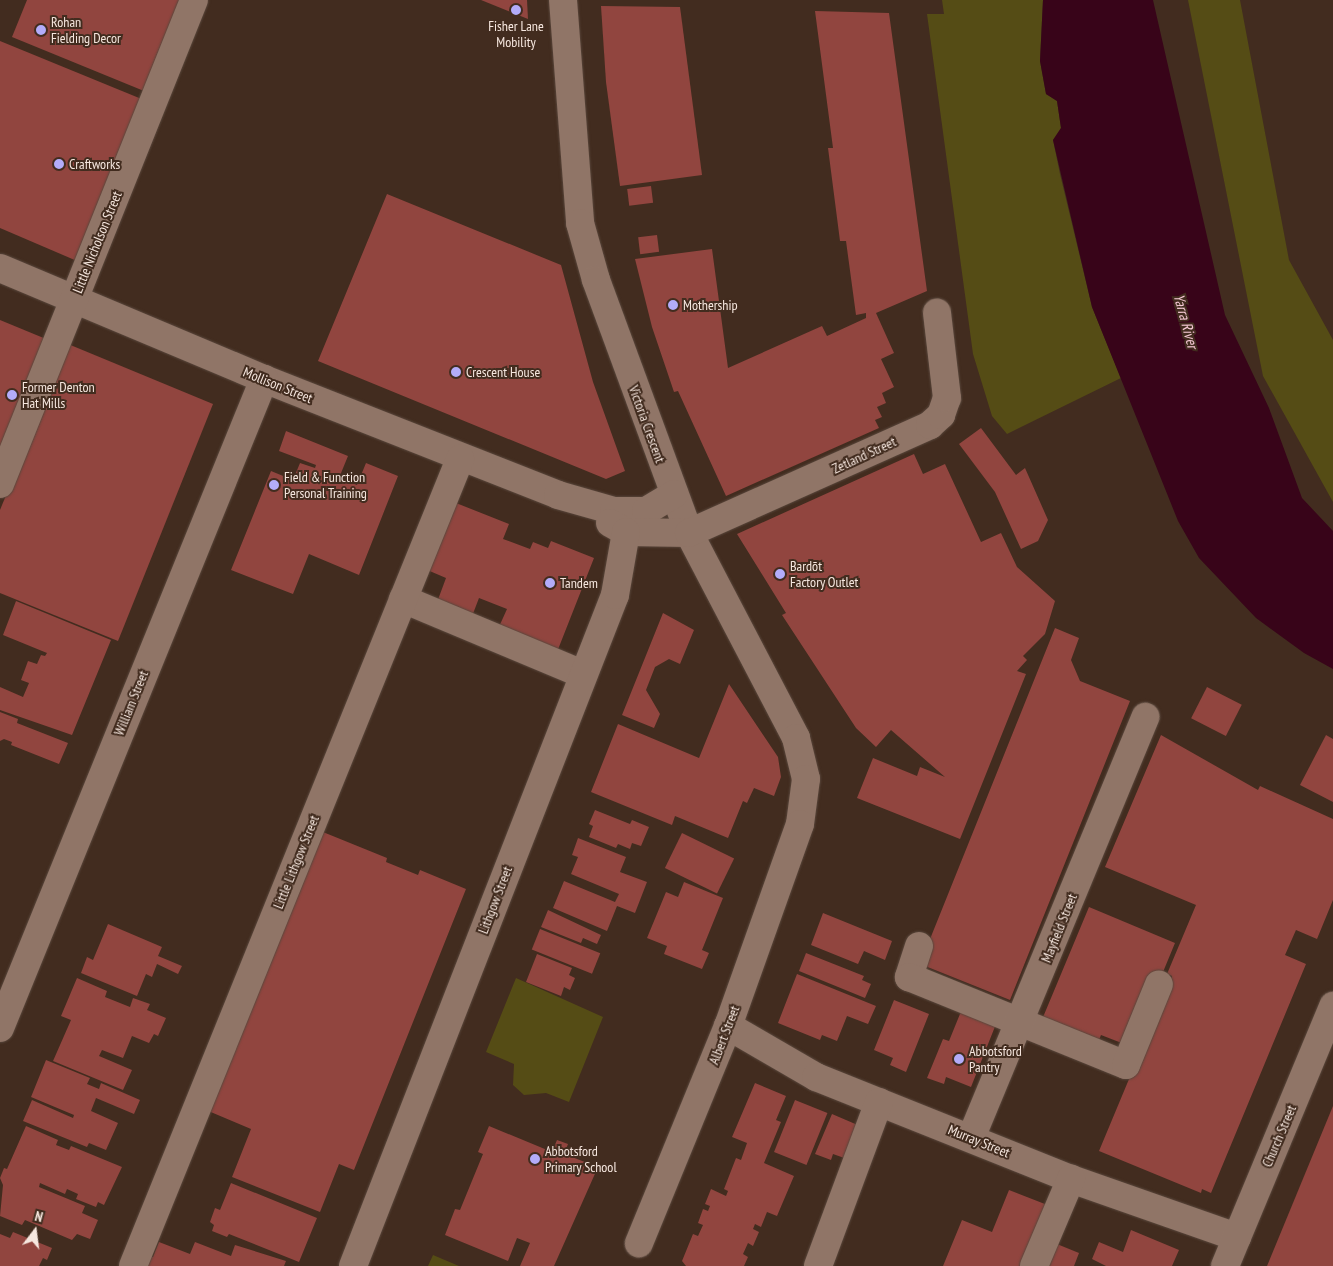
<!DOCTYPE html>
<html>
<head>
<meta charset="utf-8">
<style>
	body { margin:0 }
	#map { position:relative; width:1333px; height:1266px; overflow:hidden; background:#422c1f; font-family:"PT Sans Narrow",sans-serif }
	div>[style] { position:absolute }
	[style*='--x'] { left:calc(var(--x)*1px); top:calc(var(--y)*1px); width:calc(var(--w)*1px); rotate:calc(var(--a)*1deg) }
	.green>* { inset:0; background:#554c15 }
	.water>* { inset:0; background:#380419 }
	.building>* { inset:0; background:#91453f; transform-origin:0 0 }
	.roads { filter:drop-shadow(0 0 1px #59473c) drop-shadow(0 0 1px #59473c) }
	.minor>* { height:28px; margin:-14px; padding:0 14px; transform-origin:14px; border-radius:14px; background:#907567 }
	.dots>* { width:14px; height:14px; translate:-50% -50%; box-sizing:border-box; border:2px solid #422c1f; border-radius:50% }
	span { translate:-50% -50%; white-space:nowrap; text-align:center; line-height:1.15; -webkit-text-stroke:4px #422c1f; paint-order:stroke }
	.poi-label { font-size:14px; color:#f6e7df }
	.left { translate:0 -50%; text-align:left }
	.street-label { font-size:14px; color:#f6e7df }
	.water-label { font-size:15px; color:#f6c9d5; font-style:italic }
	.north { position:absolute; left:10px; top:1206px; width:50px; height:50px; -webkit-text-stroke:4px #422c1f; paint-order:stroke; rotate:15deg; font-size:14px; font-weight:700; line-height:20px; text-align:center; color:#f6e7df }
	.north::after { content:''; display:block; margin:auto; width:18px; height:22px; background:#f6e7df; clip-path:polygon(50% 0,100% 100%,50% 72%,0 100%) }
</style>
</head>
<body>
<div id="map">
	<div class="green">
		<div style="clip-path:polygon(942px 0,1043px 0,1040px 61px,1046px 94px,1057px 101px,1061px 128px,1053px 140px,1060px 174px,1092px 307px,1121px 378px,1007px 434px,992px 416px,973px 354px,927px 14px,944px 14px)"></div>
		<div style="clip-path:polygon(1188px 0,1240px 0,1289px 260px,1333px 340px,1333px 502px,1263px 376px)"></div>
		<div style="clip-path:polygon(516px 978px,603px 1017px,569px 1102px,546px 1093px,524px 1095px,513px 1085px,514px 1064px,486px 1052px)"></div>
		<div style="clip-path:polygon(433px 1255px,459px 1266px,428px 1266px)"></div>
	</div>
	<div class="water">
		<div style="clip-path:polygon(1043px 0,1153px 0,1225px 315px,1269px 408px,1302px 498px,1333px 531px,1333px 669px,1304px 653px,1256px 618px,1199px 558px,1178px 521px,1092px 307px,1053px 140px,1061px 128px,1057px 101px,1046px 94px,1040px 61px)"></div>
	</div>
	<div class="building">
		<div style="clip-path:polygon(27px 0,180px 0,144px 91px,12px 37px)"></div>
		<div style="clip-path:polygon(481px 0,527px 0,528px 19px)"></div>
		<div style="clip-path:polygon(601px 6px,680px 7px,702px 175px,620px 186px,606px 82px)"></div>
		<div style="clip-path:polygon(815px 11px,889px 13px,927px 291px,876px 313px,894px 353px,881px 359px,894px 387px,882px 393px,886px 403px,877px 407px,882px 417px,875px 420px,879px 428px,726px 496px,678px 391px,674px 392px,652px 327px,635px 259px,712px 249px,728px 368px,822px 326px,827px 336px,866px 318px,866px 313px,856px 315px,846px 241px,840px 241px,828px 148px,833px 148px)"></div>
		<div style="clip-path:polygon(0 41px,144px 100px,77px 261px,0 228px)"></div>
		<div style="left:651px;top:186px;width:17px;height:24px;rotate:83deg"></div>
		<div style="clip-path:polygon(387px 194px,561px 265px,593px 382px,625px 471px,606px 479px,318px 361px)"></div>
		<div style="left:657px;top:235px;width:17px;height:19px;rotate:83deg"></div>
		<div style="clip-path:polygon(0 320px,46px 339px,0 452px)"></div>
		<div style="clip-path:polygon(68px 344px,213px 404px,118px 641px,0 593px,0 510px)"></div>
		<div style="clip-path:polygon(981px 428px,1016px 475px,1025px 468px,1048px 520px,1038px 541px,1021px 549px,995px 492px,959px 444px)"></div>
		<div style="clip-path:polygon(286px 431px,348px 456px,339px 478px,357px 485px,366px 463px,398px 476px,359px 575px,309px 554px,293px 594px,231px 570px,271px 471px,293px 480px,300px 463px,315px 468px,316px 465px,279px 451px)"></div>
		<div style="clip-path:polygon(914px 454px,923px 474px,945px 464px,981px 542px,1001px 533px,1017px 567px,1055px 601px,1045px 634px,1023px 656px,1027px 660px,1017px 671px,1026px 674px,960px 839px,857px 798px,873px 758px,917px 776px,920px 767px,945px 777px,891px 730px,876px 747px,856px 728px,782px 615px,786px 613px,737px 534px)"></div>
		<div style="clip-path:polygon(451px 501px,509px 524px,503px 539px,530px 549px,533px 542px,548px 548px,551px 541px,594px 558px,557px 652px,498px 629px,507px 609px,479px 598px,471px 619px,436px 605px,446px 578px,425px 569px)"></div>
		<div style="clip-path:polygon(16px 601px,111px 640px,72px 735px,0 710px,0 687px,23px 697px,29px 683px,21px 680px,28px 661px,37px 664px,41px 655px,45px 656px,47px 653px,3px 635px)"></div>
		<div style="clip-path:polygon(663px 613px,694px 630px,680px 664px,669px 659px,655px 667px,646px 690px,660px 714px,654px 728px,622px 715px)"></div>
		<div style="clip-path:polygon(1055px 628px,1079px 638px,1071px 660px,1080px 681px,1130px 701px,1010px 1000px,920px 964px)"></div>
		<div style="clip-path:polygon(729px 684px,778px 757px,781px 777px,774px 796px,754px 788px,747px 803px,743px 801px,728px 838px,675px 816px,672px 825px,591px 792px,618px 724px,699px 758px)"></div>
		<div style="left:1207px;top:687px;width:39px;height:35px;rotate:27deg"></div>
		<div style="clip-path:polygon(0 712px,18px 719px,17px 723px,68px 743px,59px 764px,11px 745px,12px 742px,4px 739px,0 741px)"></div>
		<div style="clip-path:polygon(1161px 735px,1258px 790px,1260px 786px,1333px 819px,1333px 900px,1317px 939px,1296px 930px,1285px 955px,1306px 964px,1211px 1193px,1202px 1189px,1201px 1193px,1099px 1151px,1172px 976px,1167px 974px,1196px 905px,1105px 867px)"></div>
		<div style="clip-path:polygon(1326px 735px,1333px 739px,1333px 802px,1300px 785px)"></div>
		<div style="clip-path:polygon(595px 810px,630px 824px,632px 820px,649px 827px,641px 846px,632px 843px,630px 849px,618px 844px,616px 848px,589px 837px,593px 826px,589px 824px)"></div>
		<div style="clip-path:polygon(318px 830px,387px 858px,386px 862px,418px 875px,420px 870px,466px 889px,354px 1170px,339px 1164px,320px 1212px,232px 1177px,251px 1129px,206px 1110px)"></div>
		<div style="left:682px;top:833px;width:58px;height:39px;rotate:26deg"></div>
		<div style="clip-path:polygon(578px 838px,626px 857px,620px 872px,647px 882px,635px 913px,617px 906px,607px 931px,553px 908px,564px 881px,615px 902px,619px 894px,571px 874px,578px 857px,572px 855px)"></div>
		<div style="clip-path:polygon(684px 882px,723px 898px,702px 950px,709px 953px,702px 969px,664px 954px,667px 946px,647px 938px,666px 892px,678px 897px)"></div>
		<div style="clip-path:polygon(1089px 907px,1175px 943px,1132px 1047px,1101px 1035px,1097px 1045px,1041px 1022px)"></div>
		<div style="clip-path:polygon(548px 910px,601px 935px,597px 944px,583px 938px,581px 943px,541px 927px)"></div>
		<div style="clip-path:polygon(823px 913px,892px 941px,885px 960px,864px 951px,858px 964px,811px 945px)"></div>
		<div style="clip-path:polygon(108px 924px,162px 947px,158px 956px,182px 966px,178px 974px,157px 964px,152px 977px,146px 974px,137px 996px,81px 973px,87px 957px,93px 960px)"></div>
		<div style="left:540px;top:929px;width:65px;height:22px;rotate:22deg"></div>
		<div style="clip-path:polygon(806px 953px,864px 976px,862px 980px,871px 984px,865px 998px,799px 971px)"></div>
		<div style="clip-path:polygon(537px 954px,572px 968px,569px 975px,575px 978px,570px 990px,564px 987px,561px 996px,526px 982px)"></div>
		<div style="clip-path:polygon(797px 974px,876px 1006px,868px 1024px,847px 1016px,837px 1041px,822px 1035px,820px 1040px,778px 1023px)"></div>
		<div style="clip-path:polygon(77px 978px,107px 991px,105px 997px,130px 1007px,133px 998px,150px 1004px,147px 1010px,166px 1018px,158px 1036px,154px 1034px,149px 1043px,132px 1036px,123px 1058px,102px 1050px,99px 1056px,132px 1070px,123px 1090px,53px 1061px,71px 1020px,61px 1016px)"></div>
		<div style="clip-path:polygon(894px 1000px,929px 1014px,906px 1072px,890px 1065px,893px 1058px,874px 1050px)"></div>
		<div style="clip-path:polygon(962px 1009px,998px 1019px,971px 1087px,946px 1077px,944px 1084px,927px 1078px,943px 1039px,949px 1041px)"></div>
		<div style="clip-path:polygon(46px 1060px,90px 1078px,87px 1084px,99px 1089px,101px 1083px,140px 1100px,134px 1114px,96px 1098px,91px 1111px,118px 1123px,106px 1150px,89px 1143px,87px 1147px,23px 1121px,32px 1100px,73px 1118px,74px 1115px,31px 1097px)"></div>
		<div style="clip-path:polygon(755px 1083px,786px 1096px,776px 1120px,781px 1122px,764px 1163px,794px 1176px,777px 1216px,767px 1212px,761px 1227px,755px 1224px,753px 1229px,759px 1232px,753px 1246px,748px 1243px,743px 1254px,748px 1257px,744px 1266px,686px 1266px,682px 1261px,693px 1234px,698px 1236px,703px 1225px,698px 1223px,703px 1209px,708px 1211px,710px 1206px,705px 1204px,711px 1189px,726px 1196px,728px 1191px,724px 1189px,736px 1158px,741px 1160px,747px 1143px,732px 1137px)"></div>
		<div style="left:795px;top:1100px;width:35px;height:56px;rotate:22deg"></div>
		<div style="clip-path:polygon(1333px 1106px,1333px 1266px,1267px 1266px)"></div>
		<div style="clip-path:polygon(832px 1114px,860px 1126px,847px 1159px,833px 1154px,831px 1160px,815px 1154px)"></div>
		<div style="clip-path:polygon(26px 1126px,58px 1140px,56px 1145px,69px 1150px,71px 1146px,122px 1167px,104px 1205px,98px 1202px,96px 1207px,76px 1199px,78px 1194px,67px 1189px,65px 1194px,40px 1183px,39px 1187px,85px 1206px,82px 1213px,98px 1220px,90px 1239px,77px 1234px,72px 1240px,25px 1220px,22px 1225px,0 1216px,3px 1185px,0 1178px,4px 1168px,7px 1169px)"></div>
		<div style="clip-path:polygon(489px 1126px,552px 1152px,557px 1140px,568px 1144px,564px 1154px,598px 1167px,554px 1266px,520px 1266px,530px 1243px,517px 1238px,508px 1261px,445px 1235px,455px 1209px,460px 1210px,483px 1154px,478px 1152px)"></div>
		<div style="clip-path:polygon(231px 1183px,317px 1218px,299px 1262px,229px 1234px,227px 1237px,212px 1231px,214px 1225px,210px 1222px,215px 1208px,220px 1210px)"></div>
		<div style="clip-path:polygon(1009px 1190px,1050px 1206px,1021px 1266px,943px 1266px,962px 1220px,992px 1232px)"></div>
		<div style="clip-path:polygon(1131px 1230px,1179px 1250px,1172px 1266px,1106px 1266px,1092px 1259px,1099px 1242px,1123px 1252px)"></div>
		<div style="clip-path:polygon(13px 1232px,52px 1248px,47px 1260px,43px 1258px,39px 1266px,0 1266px,0 1234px,10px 1238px)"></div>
		<div style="clip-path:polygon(159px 1242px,190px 1254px,195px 1242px,231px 1256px,235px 1245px,286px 1261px,284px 1266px,143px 1266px,148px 1255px,153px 1257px)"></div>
		<div style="clip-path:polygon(1052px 1242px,1079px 1253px,1074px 1266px,1042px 1266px)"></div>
	</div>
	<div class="roads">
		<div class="minor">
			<div style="--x:563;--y:0;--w:224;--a:85.6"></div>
			<div style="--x:580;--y:223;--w:59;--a:74.3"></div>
			<div style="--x:596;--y:280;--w:270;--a:69.8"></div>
			<div style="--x:689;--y:533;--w:231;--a:62.4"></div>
			<div style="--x:796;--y:738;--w:42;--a:76.3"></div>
			<div style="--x:806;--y:779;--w:45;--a:97.6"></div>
			<div style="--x:800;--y:824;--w:214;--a:109.6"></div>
			<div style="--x:728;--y:1026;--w:235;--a:112.3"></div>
			<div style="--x:0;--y:268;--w:286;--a:22.8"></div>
			<div style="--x:264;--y:379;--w:316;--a:21.5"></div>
			<div style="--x:558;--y:495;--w:58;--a:15.9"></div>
			<div style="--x:614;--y:511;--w:32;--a:0"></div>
			<div style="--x:646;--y:511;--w:33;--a:-31"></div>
			<div style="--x:0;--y:484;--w:521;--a:-68.16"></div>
			<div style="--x:610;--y:523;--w:18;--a:29"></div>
			<div style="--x:626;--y:532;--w:63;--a:0.9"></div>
			<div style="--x:689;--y:533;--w:264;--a:-24.1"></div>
			<div style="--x:930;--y:425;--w:15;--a:-42"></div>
			<div style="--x:941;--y:415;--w:18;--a:-71"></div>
			<div style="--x:947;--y:398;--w:86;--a:-96.7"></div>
			<div style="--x:403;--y:599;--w:194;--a:22.7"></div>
			<div style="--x:919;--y:946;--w:33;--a:108"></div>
			<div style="--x:909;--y:977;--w:234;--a:22.1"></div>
			<div style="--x:1126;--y:1065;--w:87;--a:-67.8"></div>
			<div style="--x:728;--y:1026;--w:102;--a:30.1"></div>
			<div style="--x:816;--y:1077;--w:275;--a:21.8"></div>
			<div style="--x:1071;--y:1179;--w:176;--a:19.3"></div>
			<div style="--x:0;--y:1028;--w:701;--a:-67.86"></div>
			<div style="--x:971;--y:1138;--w:456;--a:-67.5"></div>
			<div style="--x:133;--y:1266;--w:871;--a:-67.94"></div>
			<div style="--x:353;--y:1266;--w:720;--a:-68.67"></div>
			<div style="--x:615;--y:595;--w:64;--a:-80.1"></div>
			<div style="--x:818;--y:1266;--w:175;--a:-69.6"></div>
			<div style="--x:1034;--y:1266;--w:95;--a:-67"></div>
			<div style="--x:1225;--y:1266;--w:282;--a:-67.4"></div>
		</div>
	</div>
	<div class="dots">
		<div style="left:516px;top:10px;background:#b3acf9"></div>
		<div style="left:41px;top:30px;background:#b3acf9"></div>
		<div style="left:59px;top:164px;background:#b3acf9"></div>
		<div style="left:673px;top:305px;background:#b3acf9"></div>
		<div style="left:456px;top:372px;background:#b3acf9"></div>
		<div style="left:12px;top:395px;background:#b3acf9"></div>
		<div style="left:274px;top:485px;background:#b3acf9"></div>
		<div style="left:780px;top:574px;background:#b3acf9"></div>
		<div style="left:550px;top:583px;background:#b3acf9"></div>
		<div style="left:959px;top:1059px;background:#b3acf9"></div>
		<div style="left:535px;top:1159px;background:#b3acf9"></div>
	</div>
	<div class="poi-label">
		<span class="left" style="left:51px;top:30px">Rohan<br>Fielding Decor</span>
		<span style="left:516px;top:34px">Fisher Lane<br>Mobility</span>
		<span class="left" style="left:69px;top:164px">Craftworks</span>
		<span class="left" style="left:683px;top:305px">Mothership</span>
		<span class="left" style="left:466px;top:372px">Crescent House</span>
		<span class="left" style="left:22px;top:395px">Former Denton<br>Hat Mills</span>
		<span class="left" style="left:284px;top:485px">Field &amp; Function<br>Personal Training</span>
		<span class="left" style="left:790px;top:574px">Bardōt<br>Factory Outlet</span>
		<span class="left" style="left:560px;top:583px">Tandem</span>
		<span class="left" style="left:969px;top:1059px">Abbotsford<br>Pantry</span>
		<span class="left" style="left:545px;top:1159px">Abbotsford<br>Primary School</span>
	</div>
	<div class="street-label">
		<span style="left:97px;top:242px;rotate:-68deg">Little Nicholson Street</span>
		<span style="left:278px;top:385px;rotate:22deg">Mollison Street</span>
		<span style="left:647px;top:424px;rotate:70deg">Victoria Crescent</span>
		<span style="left:864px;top:455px;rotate:-25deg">Zetland Street</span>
		<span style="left:131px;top:703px;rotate:-68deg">William Street</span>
		<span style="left:296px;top:862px;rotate:-68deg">Little Lithgow Street</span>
		<span style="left:495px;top:900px;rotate:-69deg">Lithgow Street</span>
		<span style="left:1059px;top:928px;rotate:-68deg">Mayfield Street</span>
		<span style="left:724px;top:1035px;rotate:-69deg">Albert Street</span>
		<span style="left:1279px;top:1136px;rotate:-67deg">Church Street</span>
		<span style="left:979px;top:1141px;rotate:22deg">Murray Street</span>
	</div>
	<div class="water-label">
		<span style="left:1186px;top:321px;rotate:75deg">Yarra River</span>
	</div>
	<div class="north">N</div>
</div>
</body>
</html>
